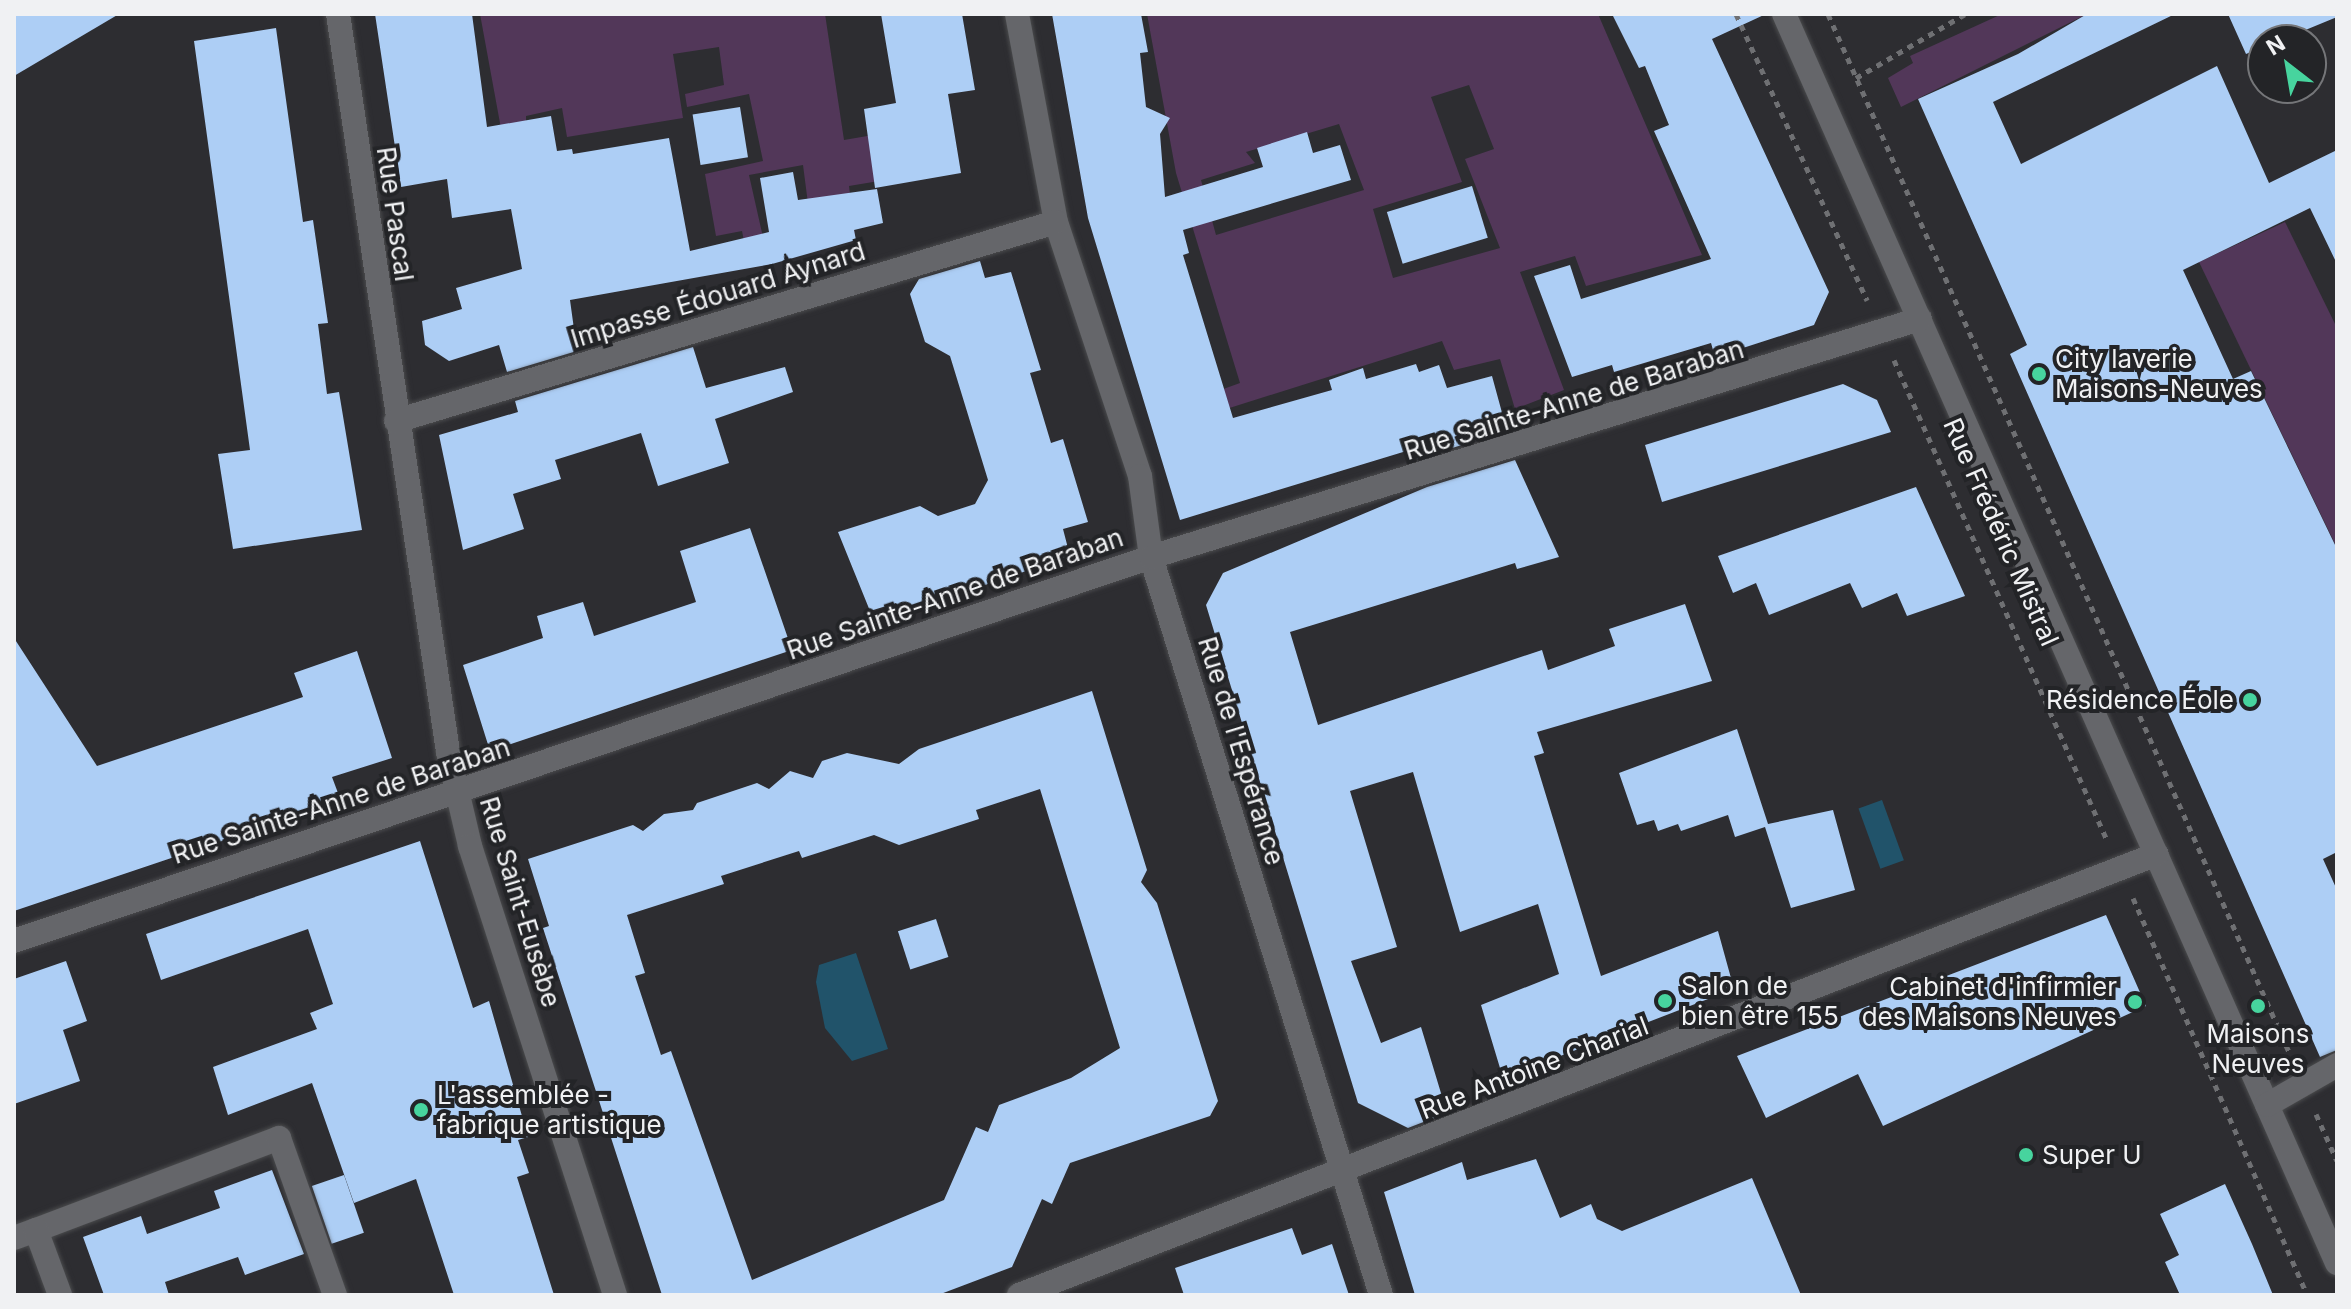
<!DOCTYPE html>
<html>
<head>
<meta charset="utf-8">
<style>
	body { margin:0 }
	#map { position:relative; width:2351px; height:1309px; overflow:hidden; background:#2d2d31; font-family:Inter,sans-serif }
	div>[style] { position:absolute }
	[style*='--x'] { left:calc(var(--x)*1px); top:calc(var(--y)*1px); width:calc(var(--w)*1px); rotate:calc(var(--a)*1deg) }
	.green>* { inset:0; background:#523759 }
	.water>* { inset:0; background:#21536a; transform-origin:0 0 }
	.building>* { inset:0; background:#adcef5; transform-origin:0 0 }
	.path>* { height:5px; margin-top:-2.5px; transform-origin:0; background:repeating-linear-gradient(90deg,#6f7073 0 6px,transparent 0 12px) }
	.roads { filter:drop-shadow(0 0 2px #4a4b4d) drop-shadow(0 0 2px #4a4b4d) }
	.minor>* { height:24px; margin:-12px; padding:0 12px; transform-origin:12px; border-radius:12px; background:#65666a }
	.dots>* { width:22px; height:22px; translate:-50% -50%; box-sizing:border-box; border:4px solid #232427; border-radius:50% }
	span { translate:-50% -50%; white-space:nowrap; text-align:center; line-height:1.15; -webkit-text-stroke:8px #232427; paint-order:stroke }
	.street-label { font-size:26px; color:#f0f1f3 }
	.poi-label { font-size:26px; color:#f0f1f3 }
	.left { translate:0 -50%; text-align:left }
	.right { translate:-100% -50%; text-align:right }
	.frame { position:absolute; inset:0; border:16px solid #f0f1f3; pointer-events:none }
	.north { position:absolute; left:2247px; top:24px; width:80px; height:80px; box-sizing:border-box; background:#232427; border:2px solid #757679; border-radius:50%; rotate:329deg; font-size:22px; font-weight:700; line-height:32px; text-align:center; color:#f0f1f3 }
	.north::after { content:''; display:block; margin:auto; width:28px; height:36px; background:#47d49e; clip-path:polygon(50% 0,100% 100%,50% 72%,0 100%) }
</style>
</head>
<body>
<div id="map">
	<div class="green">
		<div style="clip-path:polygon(480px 14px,825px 14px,844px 140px,879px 134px,885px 180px,849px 186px,855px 237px,814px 250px,803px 165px,749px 175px,769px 264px,749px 267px,742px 231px,716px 236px,705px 174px,763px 161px,749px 94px,687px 107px,685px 94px,724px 85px,719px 47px,673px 54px,683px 118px,567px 137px,562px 108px,526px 116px,526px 141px,504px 145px)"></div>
		<div style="clip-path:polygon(evenodd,1147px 14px,1598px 14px,1702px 255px,1586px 286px,1575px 256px,1520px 272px,1564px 390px,1515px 409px,1500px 359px,1454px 370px,1442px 341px,1220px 411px,1215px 392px,1240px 383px,1176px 173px,1147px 14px,1469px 85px,1494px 149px,1465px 159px,1500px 248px,1393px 278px,1373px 209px,1462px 182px,1431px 97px,1469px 85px,1147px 14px,1339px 124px,1364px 190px,1216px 235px,1201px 180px,1255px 163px,1246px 152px,1339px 124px)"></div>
		<div style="clip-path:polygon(2002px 14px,2087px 14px,1901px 107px,1888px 78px,1913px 63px,1910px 56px)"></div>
		<div style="clip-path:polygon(2285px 222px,2337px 328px,2337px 548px,2199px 262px)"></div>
	</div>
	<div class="water">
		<div style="left:1882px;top:800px;width:64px;height:25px;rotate:70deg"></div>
		<div style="clip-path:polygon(856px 953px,888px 1049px,852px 1061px,825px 1028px,816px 982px,819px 965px)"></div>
	</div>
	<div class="building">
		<div style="clip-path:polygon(14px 14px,119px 14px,14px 76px)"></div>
		<div style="clip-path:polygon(375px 14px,472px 14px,487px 127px,551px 116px,557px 151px,572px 149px,573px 154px,669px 138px,690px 251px,769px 232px,760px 178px,793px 172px,798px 200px,877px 189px,883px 223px,854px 230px,856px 240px,772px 264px,570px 300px,577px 351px,507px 372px,499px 345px,449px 361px,425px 345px,422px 321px,462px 309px,456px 288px,522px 269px,511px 209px,452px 218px,447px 179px,401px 187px)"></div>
		<div style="clip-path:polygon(881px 14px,962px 14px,975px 90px,948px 94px,961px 173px,875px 188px,864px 109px,896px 103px)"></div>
		<div style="clip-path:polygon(1052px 14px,1141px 14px,1148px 52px,1140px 53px,1146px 107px,1170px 118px,1160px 134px,1165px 197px,1263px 167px,1257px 148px,1307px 132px,1313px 153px,1340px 145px,1351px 180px,1183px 230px,1189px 253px,1183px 255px,1233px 418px,1332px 390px,1329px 380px,1363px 368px,1366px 379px,1416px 364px,1419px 372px,1439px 365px,1447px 388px,1492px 376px,1507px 431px,1417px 459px,1413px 449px,1180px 520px,1088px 218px)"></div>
		<div style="clip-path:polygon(1612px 14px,1766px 14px,1712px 39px,1829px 292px,1814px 325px,1715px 357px,1711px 343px,1614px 372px,1612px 365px,1572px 377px,1534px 276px,1570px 265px,1581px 299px,1711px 259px,1654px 131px,1669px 125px,1645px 66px,1639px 68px)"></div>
		<div style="clip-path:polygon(2087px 14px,2175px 14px,1993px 102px,2021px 164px,2217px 66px,2269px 183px,2337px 150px,2337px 264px,2310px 208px,2183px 270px,2233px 379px,2251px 371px,2337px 549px,2337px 852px,2323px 859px,2337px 890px,2337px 1050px,2320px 1057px,2010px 354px,2027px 345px,1918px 99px,2018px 54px)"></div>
		<div style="clip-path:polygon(2228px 14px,2337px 14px,2337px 17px,2281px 40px,2263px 40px,2263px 47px,2246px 54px)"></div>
		<div style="clip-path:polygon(276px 28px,303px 222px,313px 220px,328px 323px,318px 324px,327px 394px,339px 392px,362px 530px,233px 549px,218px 454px,250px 450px,194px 41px)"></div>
		<div style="left:740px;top:107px;width:51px;height:48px;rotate:81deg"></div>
		<div style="left:1472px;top:186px;width:54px;height:89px;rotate:73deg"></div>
		<div style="clip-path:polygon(980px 261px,985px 278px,1011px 272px,1041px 370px,1030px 373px,1051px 443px,1063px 439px,1088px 522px,1063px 529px,1070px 556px,900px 614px,896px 603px,870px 611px,838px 532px,920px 506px,938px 516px,975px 504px,988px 480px,950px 356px,925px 342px,910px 294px,919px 279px)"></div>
		<div style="clip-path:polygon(693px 347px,706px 388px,785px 367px,793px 392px,715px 419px,729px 463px,658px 486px,641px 433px,555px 460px,561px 479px,513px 494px,524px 529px,463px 550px,439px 435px,518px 412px,515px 401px)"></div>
		<div style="clip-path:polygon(1843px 384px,1877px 400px,1891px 432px,1662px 502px,1645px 445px)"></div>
		<div style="clip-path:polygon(1515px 460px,1559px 557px,1517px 569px,1515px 563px,1290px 632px,1318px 725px,1542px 650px,1548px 670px,1615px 646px,1609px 629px,1685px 604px,1712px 681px,1537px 732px,1544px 753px,1534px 756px,1601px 976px,1718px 931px,1734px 989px,1503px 1078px,1481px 1005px,1559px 974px,1538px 904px,1460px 932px,1413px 772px,1350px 791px,1397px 947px,1351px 961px,1381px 1043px,1421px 1027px,1447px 1113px,1408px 1128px,1358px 1103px,1206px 605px,1223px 573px,1427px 487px)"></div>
		<div style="clip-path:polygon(1916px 487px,1965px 596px,1907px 616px,1897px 593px,1862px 608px,1850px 583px,1769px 615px,1756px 583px,1733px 593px,1718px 556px)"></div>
		<div style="clip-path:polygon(750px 528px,792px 650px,490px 751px,463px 665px,543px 638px,537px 616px,583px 602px,594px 636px,696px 602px,680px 551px)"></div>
		<div style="clip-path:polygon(14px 638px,97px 766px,303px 697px,294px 673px,357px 651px,392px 758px,332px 777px,341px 801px,14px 911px)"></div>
		<div style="clip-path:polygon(evenodd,1092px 691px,1147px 870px,1141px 882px,1157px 903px,1218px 1101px,1210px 1116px,1070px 1163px,1052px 1204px,1042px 1199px,1012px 1267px,938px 1295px,662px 1295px,543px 928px,549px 926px,528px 859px,633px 825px,643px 831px,664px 814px,693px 810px,697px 803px,757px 783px,769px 789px,790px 771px,813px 778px,822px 761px,847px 753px,899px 764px,919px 749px,1092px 691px,1040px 789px,1120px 1048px,1071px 1078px,999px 1105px,988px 1132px,976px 1127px,944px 1200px,752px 1280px,671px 1051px,661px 1055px,635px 976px,645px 973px,627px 915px,724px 884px,721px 876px,799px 851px,802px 858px,874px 835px,899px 845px,979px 819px,976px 810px,1040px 789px)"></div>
		<div style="clip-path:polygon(1737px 729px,1768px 824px,1833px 810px,1855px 890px,1791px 908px,1765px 827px,1735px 837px,1728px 815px,1681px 831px,1678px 824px,1658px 831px,1654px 820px,1637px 825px,1619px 773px)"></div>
		<div style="clip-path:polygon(420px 841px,473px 1008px,489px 1001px,528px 1137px,518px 1140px,529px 1173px,517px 1177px,554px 1295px,454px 1295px,416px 1179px,354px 1203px,312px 1083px,228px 1115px,213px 1067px,317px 1029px,310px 1013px,333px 1004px,308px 929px,161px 980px,146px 934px)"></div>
		<div style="clip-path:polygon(2106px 915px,2146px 1006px,1883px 1126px,1858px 1074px,1766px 1118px,1737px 1056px)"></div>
		<div style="left:936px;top:919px;width:40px;height:40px;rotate:72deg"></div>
		<div style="clip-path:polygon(66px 961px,87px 1021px,63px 1030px,80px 1081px,14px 1104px,14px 979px)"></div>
		<div style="clip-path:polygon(1536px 1159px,1560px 1218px,1591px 1204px,1597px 1219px,1622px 1231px,1752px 1178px,1801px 1295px,1415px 1295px,1384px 1192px,1462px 1162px,1467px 1180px)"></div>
		<div style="clip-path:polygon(272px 1170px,304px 1254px,245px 1275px,238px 1257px,165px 1282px,169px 1295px,104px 1295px,83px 1237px,141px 1216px,147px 1234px,220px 1208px,214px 1191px)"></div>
		<div style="left:344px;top:1175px;width:61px;height:34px;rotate:71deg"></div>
		<div style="clip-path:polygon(2225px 1184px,2252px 1244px,2273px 1295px,2180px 1295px,2165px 1262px,2179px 1255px,2160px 1214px)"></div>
		<div style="clip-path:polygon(1292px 1228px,1302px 1255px,1332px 1244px,1349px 1295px,1184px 1295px,1175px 1268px)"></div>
	</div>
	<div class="path">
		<div style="--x:1736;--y:14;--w:315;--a:65.4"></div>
		<div style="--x:1828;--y:14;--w:1138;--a:66.05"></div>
		<div style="--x:1856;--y:78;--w:126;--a:-30.4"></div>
		<div style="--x:1894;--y:360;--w:523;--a:66.08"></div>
		<div style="--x:2133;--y:898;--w:433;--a:66.3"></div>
		<div style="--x:2316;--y:1114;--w:51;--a:65.9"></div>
	</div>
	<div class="roads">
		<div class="minor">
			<div style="--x:338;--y:14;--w:746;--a:81.52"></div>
			<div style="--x:448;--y:752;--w:97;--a:76.8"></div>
			<div style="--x:470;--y:846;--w:472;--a:72.1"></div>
			<div style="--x:1017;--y:14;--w:212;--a:79.4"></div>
			<div style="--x:1056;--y:222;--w:268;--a:71.7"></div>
			<div style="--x:1140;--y:476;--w:82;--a:82.3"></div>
			<div style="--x:1151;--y:557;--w:773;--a:72.69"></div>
			<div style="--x:1784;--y:14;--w:1366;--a:66.12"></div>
			<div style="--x:396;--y:421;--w:689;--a:-16.78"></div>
			<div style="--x:14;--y:941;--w:1200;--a:-18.66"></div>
			<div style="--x:1151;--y:557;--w:805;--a:-17.2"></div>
			<div style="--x:2267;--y:1105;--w:81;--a:-29.7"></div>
			<div style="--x:36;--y:1230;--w:260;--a:-20.7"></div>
			<div style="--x:279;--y:1138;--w:167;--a:70.4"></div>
			<div style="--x:14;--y:1238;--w:23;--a:-20"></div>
			<div style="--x:36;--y:1230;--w:69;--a:69.7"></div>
			<div style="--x:1019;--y:1295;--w:1220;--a:-21.18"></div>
		</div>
	</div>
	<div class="dots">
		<div style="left:2039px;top:374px;background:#47d49e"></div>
		<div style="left:2250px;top:700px;background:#47d49e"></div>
		<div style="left:1665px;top:1001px;background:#47d49e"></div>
		<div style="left:2135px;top:1002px;background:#47d49e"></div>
		<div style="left:2258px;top:1006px;background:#47d49e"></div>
		<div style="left:421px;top:1110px;background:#47d49e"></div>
		<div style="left:2026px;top:1155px;background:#47d49e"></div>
	</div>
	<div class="street-label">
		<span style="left:395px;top:214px;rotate:82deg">Rue Pascal</span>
		<span style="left:718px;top:295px;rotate:-17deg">Impasse Édouard Aynard</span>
		<span style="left:1574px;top:400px;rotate:-17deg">Rue Sainte-Anne de Baraban</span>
		<span style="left:2001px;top:532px;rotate:66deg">Rue Frédéric Mistral</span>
		<span style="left:955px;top:594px;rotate:-19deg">Rue Sainte-Anne de Baraban</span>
		<span style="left:1241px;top:751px;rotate:73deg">Rue de l'Espérance</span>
		<span style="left:341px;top:801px;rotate:-18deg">Rue Sainte-Anne de Baraban</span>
		<span style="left:520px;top:902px;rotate:73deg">Rue Saint-Eusèbe</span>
		<span style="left:1534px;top:1068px;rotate:-21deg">Rue Antoine Charial</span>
	</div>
	<div class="poi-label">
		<span class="left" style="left:2055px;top:374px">City laverie<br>Maisons-Neuves</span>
		<span class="right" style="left:2234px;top:700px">Résidence Éole</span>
		<span class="left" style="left:1681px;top:1001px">Salon de<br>bien être 155</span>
		<span class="right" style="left:2117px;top:1002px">Cabinet d'infirmier<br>des Maisons Neuves</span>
		<span style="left:2258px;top:1049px">Maisons<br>Neuves</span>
		<span class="left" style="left:437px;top:1110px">L'assemblée -<br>fabrique artistique</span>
		<span class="left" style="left:2042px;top:1155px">Super U</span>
	</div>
	<div class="frame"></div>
	<div class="north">N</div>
</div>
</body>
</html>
